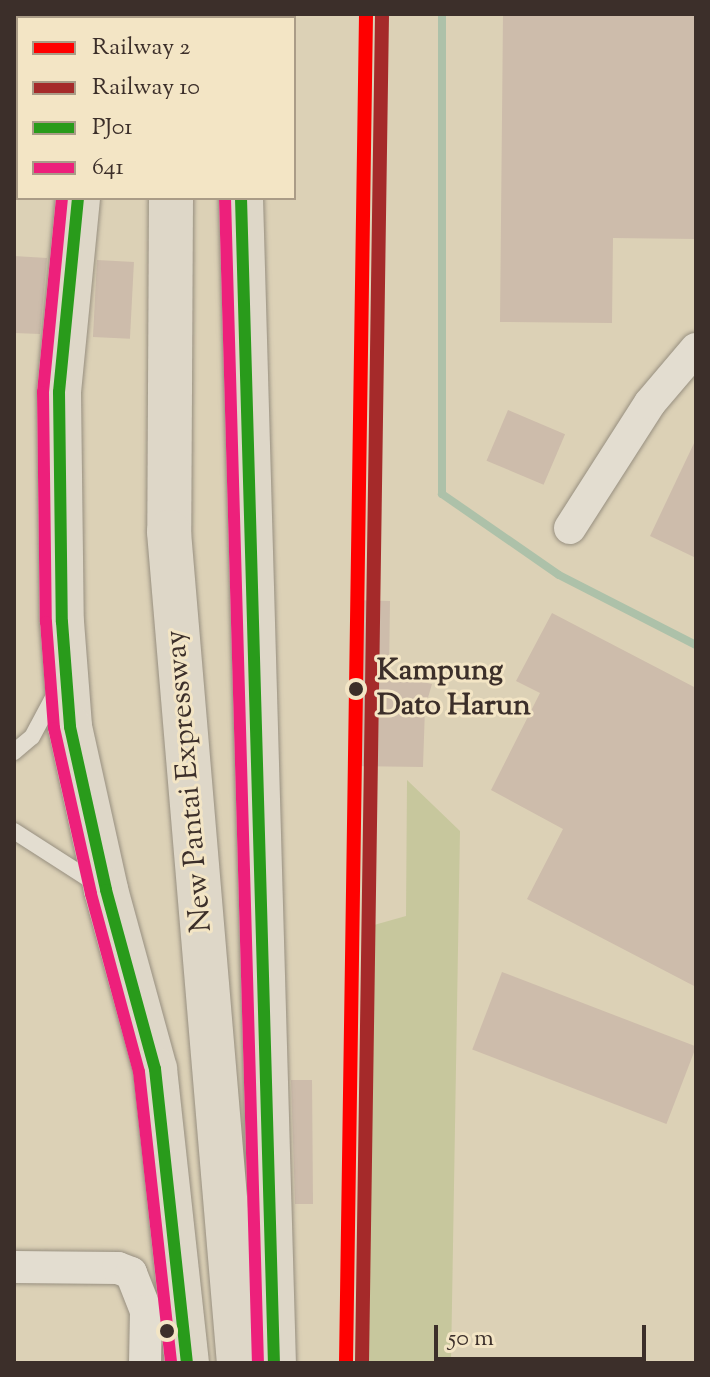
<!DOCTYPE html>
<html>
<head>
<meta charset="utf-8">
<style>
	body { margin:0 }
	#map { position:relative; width:710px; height:1377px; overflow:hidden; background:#dcd1b6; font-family:"Sorts Mill Goudy",serif }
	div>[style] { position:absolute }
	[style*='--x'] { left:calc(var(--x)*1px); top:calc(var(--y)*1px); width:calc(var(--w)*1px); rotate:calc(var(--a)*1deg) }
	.green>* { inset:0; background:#c7c79d }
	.stream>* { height:8px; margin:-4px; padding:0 4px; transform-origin:4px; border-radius:4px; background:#adc1a9 }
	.building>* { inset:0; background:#cdbcab; transform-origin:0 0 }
	.roads { filter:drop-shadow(0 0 2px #978f80) drop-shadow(0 0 2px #978f80) }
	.service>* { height:16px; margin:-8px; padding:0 8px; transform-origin:8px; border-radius:8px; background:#e3ddd0 }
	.minor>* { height:32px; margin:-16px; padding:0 16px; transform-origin:16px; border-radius:16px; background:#e3ddd0 }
	.motorway>* { height:44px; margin:-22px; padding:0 22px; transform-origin:22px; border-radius:22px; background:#ded7c8 }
	.bus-1>* { height:12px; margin:-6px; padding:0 6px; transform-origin:6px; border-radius:6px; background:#299b1b }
	.bus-2>* { height:12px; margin:-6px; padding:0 6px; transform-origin:6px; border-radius:6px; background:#ed207b }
	.rail-1>* { height:14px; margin:-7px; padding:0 7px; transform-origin:7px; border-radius:7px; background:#f00 }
	.rail-2>* { height:14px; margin:-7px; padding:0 7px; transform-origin:7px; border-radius:7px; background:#a52a2a }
	.dots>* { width:22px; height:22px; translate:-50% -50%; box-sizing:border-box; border:4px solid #f3e5c5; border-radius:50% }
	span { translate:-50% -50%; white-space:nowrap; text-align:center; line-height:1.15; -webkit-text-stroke:6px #f3e5c5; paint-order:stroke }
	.stop-label { font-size:30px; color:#3c2f2a; font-weight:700 }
	.left { translate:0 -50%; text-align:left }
	.street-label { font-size:30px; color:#3c2f2a }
	.frame { position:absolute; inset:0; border:16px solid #3c2f2a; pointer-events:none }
	.legend { position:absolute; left:16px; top:16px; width:280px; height:184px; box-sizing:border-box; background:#f3e5c5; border:2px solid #aa9c87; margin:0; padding:10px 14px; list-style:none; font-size:24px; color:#3c2f2a }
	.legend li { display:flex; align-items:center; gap:16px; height:40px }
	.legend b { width:40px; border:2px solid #aa9c87 }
	.scale { position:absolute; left:434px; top:1325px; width:212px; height:36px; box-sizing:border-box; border:4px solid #3c2f2a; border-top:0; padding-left:10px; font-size:24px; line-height:28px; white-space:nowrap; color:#3c2f2a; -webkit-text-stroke:6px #f3e5c5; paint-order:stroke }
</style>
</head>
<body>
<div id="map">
	<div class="green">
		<div style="clip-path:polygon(407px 780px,460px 831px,451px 1363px,364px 1363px,367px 927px,406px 916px)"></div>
	</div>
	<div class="stream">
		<div style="--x:442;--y:14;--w:480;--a:90"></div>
		<div style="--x:442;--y:494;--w:142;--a:34.7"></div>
		<div style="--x:559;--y:575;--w:154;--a:27.1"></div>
	</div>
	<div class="building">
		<div style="clip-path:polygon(503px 14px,696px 14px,696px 239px,613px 238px,612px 323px,500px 322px)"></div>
		<div style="clip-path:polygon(14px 256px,47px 258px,40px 334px,14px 333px)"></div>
		<div style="left:97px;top:260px;width:37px;height:77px;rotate:3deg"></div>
		<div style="left:508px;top:410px;width:62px;height:55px;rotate:23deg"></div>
		<div style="clip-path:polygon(696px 439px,696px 558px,650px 536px)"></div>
		<div style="clip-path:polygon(355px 600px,390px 601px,389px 675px,432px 684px,425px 708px,423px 767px,352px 766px)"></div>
		<div style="clip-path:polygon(552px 613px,696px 688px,696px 987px,527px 899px,563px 829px,491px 790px,540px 693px,516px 681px)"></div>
		<div style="left:502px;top:972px;width:208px;height:83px;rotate:21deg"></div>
		<div style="clip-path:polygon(291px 1080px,312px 1080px,313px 1204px,295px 1204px)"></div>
	</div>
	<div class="roads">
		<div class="service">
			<div style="--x:14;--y:752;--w:23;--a:-40"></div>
			<div style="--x:32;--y:737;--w:51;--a:-61.9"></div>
			<div style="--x:14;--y:831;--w:100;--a:32.7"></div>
		</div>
		<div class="minor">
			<div style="--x:570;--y:528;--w:148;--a:-57.4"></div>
			<div style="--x:650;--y:403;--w:71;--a:-49.6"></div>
			<div style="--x:14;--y:1267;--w:104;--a:0.6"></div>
			<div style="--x:118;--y:1268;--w:14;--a:21"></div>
			<div style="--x:131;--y:1273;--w:41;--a:68.5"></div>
			<div style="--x:146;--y:1311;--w:52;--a:91.1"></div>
		</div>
		<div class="motorway">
			<div style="--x:100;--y:18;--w:4;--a:-90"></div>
			<div style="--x:184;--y:18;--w:4;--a:-90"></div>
			<div style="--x:244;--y:18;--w:4;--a:-90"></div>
			<div style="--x:78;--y:198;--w:195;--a:95.6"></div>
			<div style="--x:59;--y:392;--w:230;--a:89.3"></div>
			<div style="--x:62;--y:622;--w:105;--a:85.6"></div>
			<div style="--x:70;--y:727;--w:167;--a:77.5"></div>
			<div style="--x:106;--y:890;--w:186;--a:74.7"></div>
			<div style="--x:155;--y:1069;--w:296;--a:83.8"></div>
			<div style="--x:171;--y:198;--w:334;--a:90.3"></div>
			<div style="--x:169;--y:532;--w:834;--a:85.19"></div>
			<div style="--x:241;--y:198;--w:1165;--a:88.38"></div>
		</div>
	</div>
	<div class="bus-1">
		<div style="--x:78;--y:198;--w:195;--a:95.6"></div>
		<div style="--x:59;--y:392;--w:230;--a:89.3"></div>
		<div style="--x:62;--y:622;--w:105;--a:85.6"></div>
		<div style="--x:70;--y:727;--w:167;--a:77.5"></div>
		<div style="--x:106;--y:890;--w:186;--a:74.7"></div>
		<div style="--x:155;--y:1069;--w:296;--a:83.8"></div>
		<div style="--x:241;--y:198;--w:1165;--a:88.38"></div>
	</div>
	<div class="bus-2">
		<div style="--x:62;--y:198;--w:195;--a:95.6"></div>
		<div style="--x:43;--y:392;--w:230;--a:89.3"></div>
		<div style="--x:46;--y:622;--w:106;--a:85.7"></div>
		<div style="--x:54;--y:728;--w:170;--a:77.4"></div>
		<div style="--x:91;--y:894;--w:184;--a:74.9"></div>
		<div style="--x:139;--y:1072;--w:293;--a:83.7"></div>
		<div style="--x:225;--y:198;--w:1165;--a:88.38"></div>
	</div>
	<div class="rail-1">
		<div style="--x:346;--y:1363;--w:1349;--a:-89.15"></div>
	</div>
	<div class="rail-2">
		<div style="--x:362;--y:1363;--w:1349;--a:-89.15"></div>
	</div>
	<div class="dots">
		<div style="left:356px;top:689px;background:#3c2f2a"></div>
		<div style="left:167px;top:1331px;background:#3c2f2a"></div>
	</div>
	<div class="stop-label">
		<span class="left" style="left:377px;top:689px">Kampung<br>Dato Harun</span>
	</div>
	<div class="street-label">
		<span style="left:190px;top:781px;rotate:-95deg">New Pantai Expressway</span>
	</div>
	<div class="frame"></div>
	<ul class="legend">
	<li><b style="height:10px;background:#f00"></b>Railway 2</li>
	<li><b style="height:10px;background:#a52a2a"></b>Railway 10</li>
	<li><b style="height:10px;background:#299b1b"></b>PJ01</li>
	<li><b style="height:10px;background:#ed207b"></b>641</li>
	</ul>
	<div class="scale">50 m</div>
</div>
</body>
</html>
